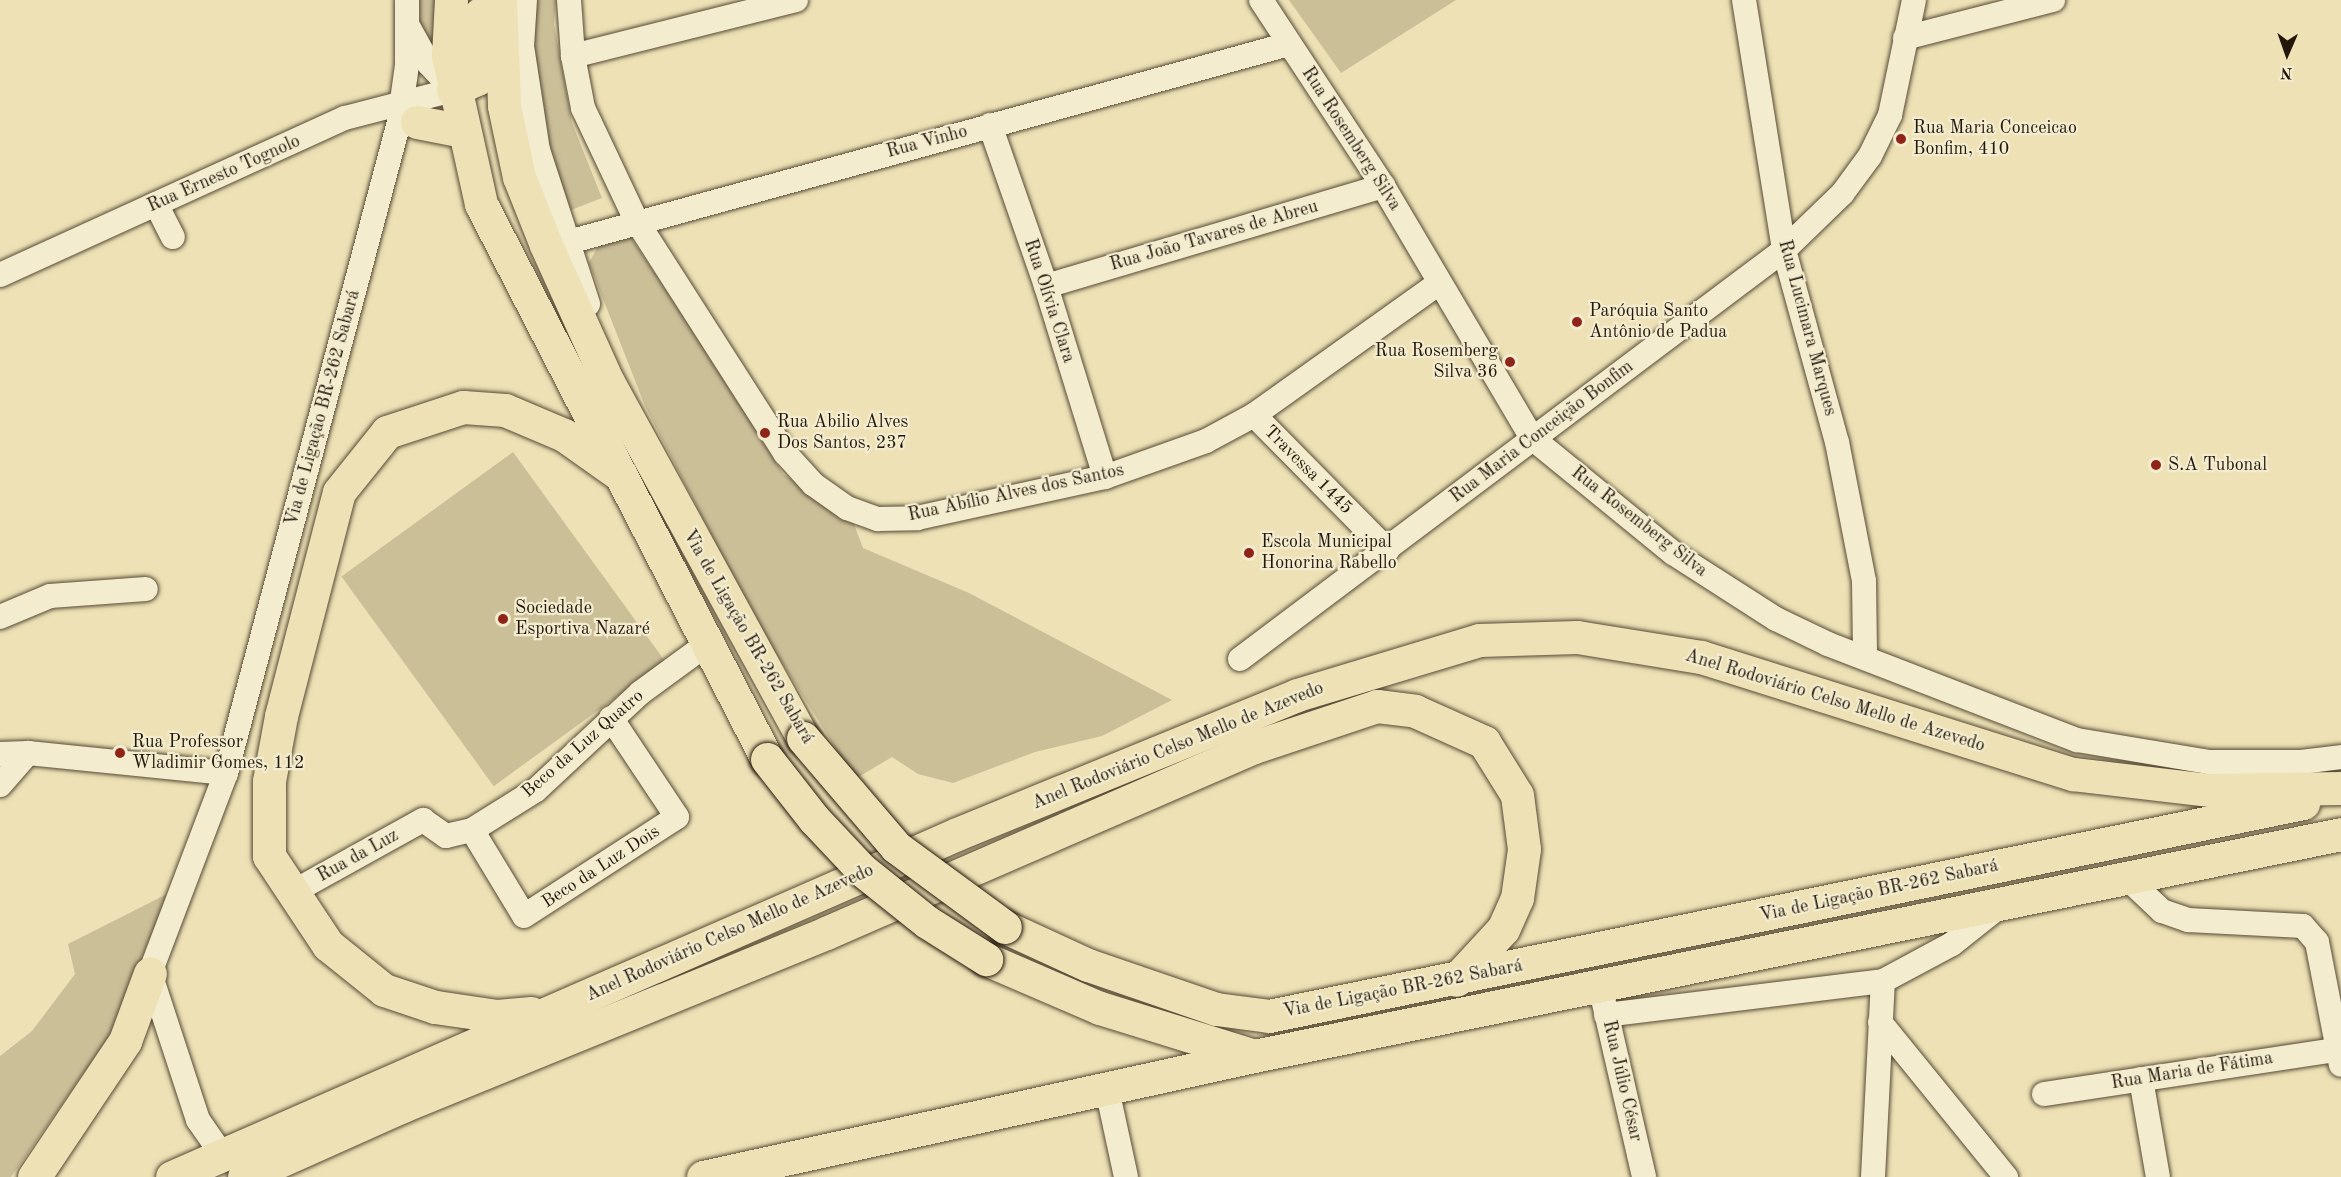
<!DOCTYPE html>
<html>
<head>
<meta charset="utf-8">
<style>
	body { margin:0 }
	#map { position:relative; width:2341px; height:1177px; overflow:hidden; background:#ede1b5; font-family:"Old Standard TT",serif }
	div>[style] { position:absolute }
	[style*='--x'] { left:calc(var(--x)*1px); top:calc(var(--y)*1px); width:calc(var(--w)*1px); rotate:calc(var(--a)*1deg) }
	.green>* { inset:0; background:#cbbf98; transform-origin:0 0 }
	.roads { filter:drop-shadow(0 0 2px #564a36) drop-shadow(0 0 2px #564a36) }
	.minor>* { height:24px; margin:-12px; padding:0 12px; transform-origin:12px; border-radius:12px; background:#f3eccf }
	.highway>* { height:33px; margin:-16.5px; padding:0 16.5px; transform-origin:16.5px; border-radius:16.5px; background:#ede1b5 }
	.bridges { filter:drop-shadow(0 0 2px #23170b) drop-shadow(0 0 2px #23170b) }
	.highway-bridge>* { height:33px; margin:-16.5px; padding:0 16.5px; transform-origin:16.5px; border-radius:16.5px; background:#ede1b5 }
	.dots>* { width:16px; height:16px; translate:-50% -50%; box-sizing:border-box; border:3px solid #f3eccf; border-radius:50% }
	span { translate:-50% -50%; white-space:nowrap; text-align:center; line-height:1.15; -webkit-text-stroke:4.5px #f3eccf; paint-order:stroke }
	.poi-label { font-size:18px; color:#23170b }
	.left { translate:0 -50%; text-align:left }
	.right { translate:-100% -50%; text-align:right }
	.street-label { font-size:18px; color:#23170b }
	.north { position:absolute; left:2257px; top:24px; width:60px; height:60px; -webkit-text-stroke:4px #f3eccf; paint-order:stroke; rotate:182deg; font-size:16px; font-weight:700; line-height:24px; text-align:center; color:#23170b }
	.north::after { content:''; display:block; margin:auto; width:21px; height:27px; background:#23170b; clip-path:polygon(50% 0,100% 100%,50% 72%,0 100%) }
</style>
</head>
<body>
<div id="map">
	<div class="green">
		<div style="clip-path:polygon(420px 0,446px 0,434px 63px,420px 23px)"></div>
		<div style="clip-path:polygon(533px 0,556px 0,554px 24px,572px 123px,602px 198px,571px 210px,547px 144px,530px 45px)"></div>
		<div style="clip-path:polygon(1289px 0,1456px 0,1341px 73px)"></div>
		<div style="clip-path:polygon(603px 237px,631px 238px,704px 345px,783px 474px,852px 519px,863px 548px,969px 593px,1172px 700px,1102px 736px,1035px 752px,953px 783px,918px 774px,892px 757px,855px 779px,754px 618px,645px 406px,589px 263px)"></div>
		<div style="left:513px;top:452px;width:259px;height:212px;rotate:54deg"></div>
		<div style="clip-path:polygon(167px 894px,114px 1030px,11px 1177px,0 1177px,0 1056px,32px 1031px,75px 974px,68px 944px)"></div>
	</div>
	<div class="roads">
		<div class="minor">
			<div style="--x:525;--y:0;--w:46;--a:93.7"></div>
			<div style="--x:522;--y:46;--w:105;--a:81.3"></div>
			<div style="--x:538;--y:150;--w:162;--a:72"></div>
			<div style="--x:569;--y:0;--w:56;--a:85.9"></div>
			<div style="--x:573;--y:56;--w:53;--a:79.1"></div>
			<div style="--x:583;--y:108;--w:124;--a:64.7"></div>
			<div style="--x:636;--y:220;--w:277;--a:57.4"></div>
			<div style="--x:785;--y:453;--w:42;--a:47.9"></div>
			<div style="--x:813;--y:484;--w:42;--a:35.2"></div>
			<div style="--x:847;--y:508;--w:33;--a:20"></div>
			<div style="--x:878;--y:519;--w:39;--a:-1"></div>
			<div style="--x:917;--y:518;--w:192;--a:-12.3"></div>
			<div style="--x:1105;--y:477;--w:107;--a:-19.6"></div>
			<div style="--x:1206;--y:441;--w:55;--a:-28.4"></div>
			<div style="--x:1254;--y:415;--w:227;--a:-35.5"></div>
			<div style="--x:1261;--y:0;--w:222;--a:56.7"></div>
			<div style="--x:1383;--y:186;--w:293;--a:59.4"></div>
			<div style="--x:1532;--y:438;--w:182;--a:39.2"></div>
			<div style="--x:1673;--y:553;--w:122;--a:32.7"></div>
			<div style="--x:1776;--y:619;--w:58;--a:25.7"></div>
			<div style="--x:1828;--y:644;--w:267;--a:21.1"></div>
			<div style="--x:2077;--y:740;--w:133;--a:9.5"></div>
			<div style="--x:2208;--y:762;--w:93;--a:0"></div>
			<div style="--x:2301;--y:762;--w:40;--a:-7.1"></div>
			<div style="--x:1744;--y:0;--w:253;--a:80.9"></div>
			<div style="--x:1784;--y:250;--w:199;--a:74.6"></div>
			<div style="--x:1837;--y:442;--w:142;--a:79"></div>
			<div style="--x:1864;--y:581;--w:74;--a:89.2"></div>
			<div style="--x:408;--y:26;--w:43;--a:61.1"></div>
			<div style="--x:429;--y:64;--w:35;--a:47"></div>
			<div style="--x:1905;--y:38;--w:153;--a:-14.4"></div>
			<div style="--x:573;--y:56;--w:230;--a:-14.1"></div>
			<div style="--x:990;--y:125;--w:170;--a:70.8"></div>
			<div style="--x:1046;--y:286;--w:200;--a:72.8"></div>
			<div style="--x:156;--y:204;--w:37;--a:63"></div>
			<div style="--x:565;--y:243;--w:751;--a:-15.37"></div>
			<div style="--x:0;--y:275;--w:379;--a:-24.5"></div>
			<div style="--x:345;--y:118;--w:112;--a:-14.5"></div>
			<div style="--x:1046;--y:286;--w:352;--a:-16.5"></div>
			<div style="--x:1254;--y:415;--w:190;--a:45.4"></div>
			<div style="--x:0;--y:617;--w:54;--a:-22.8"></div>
			<div style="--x:50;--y:596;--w:96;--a:-4.2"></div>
			<div style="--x:1240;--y:659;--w:681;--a:-36.94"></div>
			<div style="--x:1784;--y:250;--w:81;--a:-44"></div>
			<div style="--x:1842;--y:194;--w:47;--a:-53.6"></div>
			<div style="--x:1870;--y:156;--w:46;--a:-64"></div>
			<div style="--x:1890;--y:115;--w:117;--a:-78.2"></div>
			<div style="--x:0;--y:754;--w:28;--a:-2"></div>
			<div style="--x:28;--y:753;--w:199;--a:5.8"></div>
			<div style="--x:0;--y:785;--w:43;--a:-48.8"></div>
			<div style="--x:472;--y:830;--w:100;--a:58.8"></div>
			<div style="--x:524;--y:916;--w:182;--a:-32.9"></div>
			<div style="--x:677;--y:817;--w:119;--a:-123.7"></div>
			<div style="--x:2127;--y:878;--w:48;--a:43.3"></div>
			<div style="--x:2162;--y:911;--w:28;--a:19"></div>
			<div style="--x:2188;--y:920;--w:115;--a:3"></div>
			<div style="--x:2303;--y:926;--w:21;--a:49"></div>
			<div style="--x:2317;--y:942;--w:125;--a:79"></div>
			<div style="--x:293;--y:892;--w:149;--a:-29"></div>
			<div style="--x:423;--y:820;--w:28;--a:35"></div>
			<div style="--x:446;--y:836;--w:27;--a:-13"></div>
			<div style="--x:472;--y:830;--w:75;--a:-32"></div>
			<div style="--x:536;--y:790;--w:142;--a:-43"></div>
			<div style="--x:640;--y:693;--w:83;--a:-36.2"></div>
			<div style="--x:1603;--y:999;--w:183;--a:77"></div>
			<div style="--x:1606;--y:1015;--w:279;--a:-7"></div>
			<div style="--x:1883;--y:981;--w:78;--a:-28.2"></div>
			<div style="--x:1952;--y:944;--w:63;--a:-38.5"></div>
			<div style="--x:1880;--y:1022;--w:200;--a:50.9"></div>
			<div style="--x:2141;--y:1079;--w:99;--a:80.2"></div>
			<div style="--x:1107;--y:1089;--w:90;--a:77.8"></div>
			<div style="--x:2044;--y:1094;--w:300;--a:-8.6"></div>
			<div style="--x:221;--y:1153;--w:40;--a:-124.9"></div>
			<div style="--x:198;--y:1120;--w:155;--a:-108.1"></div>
			<div style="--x:150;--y:973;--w:214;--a:-69.2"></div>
			<div style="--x:226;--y:773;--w:674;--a:-75.12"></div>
			<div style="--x:399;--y:122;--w:58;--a:-82"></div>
			<div style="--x:407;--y:65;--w:65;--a:-90"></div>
			<div style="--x:1873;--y:1177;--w:196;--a:-87.1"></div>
		</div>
		<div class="highway">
			<div style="--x:451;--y:0;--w:55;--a:93.1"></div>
			<div style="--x:448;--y:55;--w:153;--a:77.5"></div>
			<div style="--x:481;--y:204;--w:624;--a:62.74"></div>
			<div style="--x:500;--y:0;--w:106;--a:87.8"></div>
			<div style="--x:504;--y:106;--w:73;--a:78.1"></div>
			<div style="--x:519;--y:177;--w:73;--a:68.3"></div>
			<div style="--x:546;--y:245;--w:150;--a:65.7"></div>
			<div style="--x:608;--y:382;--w:406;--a:61.3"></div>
			<div style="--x:453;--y:90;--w:26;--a:-25"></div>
			<div style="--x:477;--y:79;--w:65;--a:-87.4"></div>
			<div style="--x:417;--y:122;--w:47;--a:11.1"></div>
			<div style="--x:1005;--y:927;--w:91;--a:24.6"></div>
			<div style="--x:1088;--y:965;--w:135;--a:19"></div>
			<div style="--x:1216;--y:1009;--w:53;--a:7.5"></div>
			<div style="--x:1269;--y:1016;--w:1056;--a:-11.64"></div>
			<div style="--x:986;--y:959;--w:124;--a:23.3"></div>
			<div style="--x:1100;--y:1008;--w:159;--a:17.2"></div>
			<div style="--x:531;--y:1013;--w:34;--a:175"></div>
			<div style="--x:497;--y:1016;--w:63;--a:-171.7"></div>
			<div style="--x:435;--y:1007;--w:54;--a:-161.6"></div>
			<div style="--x:384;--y:990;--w:72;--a:-141.2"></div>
			<div style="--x:328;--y:945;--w:107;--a:-123.5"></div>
			<div style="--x:269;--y:856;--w:75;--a:-90"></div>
			<div style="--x:269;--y:781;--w:66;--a:-79.5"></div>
			<div style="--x:281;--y:716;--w:231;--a:-75.5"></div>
			<div style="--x:339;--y:492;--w:77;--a:-51.3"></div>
			<div style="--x:387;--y:432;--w:80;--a:-18.2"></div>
			<div style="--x:463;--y:407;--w:42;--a:4.1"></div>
			<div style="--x:505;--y:410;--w:64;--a:23"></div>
			<div style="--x:564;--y:435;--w:64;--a:35.4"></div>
			<div style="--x:34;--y:1177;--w:164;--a:-56.2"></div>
			<div style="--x:125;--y:1041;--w:72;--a:-69.8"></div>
			<div style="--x:172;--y:1177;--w:857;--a:-23.6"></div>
			<div style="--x:957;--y:834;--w:367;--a:-22.2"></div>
			<div style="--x:1297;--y:695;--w:190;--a:-16.8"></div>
			<div style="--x:1479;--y:640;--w:98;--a:-1.8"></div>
			<div style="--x:1577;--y:637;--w:126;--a:9.2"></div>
			<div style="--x:1701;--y:657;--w:390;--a:17.5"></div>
			<div style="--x:2073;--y:774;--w:138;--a:6.7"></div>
			<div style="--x:2210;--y:790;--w:131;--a:-0.9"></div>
			<div style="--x:244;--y:1177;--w:176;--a:-24.1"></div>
			<div style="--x:405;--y:1105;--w:455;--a:-22.2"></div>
			<div style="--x:826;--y:933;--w:467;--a:-23.5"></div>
			<div style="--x:1254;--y:747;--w:130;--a:-18.4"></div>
			<div style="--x:1377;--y:706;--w:38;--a:7"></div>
			<div style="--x:1415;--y:711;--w:76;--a:24.2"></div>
			<div style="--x:1484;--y:742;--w:62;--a:58.1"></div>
			<div style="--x:1517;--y:795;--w:54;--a:82.6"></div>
			<div style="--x:1524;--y:849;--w:49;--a:98.1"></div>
			<div style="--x:1517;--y:898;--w:34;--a:114"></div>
			<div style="--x:1503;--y:929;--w:69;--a:132.7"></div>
			<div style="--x:703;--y:1177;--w:564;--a:-12.39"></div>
			<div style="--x:1254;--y:1056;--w:1109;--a:-11.54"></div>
		</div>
	</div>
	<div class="bridges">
		<div class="highway-bridge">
			<div style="--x:803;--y:738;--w:143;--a:49.5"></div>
			<div style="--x:896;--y:847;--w:135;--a:36.3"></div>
			<div style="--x:767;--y:759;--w:76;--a:51.9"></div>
			<div style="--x:814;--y:819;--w:70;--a:46.7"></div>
			<div style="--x:862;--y:870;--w:83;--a:38.7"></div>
			<div style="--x:927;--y:922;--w:70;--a:32.1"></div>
		</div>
	</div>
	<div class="dots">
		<div style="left:1901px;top:139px;background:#8f2418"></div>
		<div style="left:1577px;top:322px;background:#8f2418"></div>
		<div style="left:1510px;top:362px;background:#8f2418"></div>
		<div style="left:765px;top:433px;background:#8f2418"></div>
		<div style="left:2156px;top:465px;background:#8f2418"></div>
		<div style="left:1249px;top:553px;background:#8f2418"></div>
		<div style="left:503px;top:619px;background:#8f2418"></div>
		<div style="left:120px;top:753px;background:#8f2418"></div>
	</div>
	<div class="poi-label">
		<span class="left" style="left:1913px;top:139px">Rua Maria Conceicao<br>Bonfim, 410</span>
		<span class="left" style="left:1589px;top:322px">Paróquia Santo<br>Antônio de Padua</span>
		<span class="right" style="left:1498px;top:362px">Rua Rosemberg<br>Silva 36</span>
		<span class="left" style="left:777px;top:433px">Rua Abilio Alves<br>Dos Santos, 237</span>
		<span class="left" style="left:2168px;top:465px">S.A Tubonal</span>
		<span class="left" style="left:1261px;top:553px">Escola Municipal<br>Honorina Rabello</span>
		<span class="left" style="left:515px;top:619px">Sociedade<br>Esportiva Nazaré</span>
		<span class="left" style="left:132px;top:753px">Rua Professor<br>Wladimir Gomes, 112</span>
	</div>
	<div class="street-label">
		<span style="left:1351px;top:139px;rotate:57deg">Rua Rosemberg Silva</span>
		<span style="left:927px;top:142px;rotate:-15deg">Rua Vinho</span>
		<span style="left:224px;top:174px;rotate:-24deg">Rua Ernesto Tognolo</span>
		<span style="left:1214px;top:236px;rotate:-16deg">Rua João Tavares de Abreu</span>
		<span style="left:1049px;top:301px;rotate:72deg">Rua Olívia Clara</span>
		<span style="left:1807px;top:328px;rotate:75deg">Rua Lucimara Marques</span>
		<span style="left:323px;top:408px;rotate:-75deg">Via de Ligação BR-262 Sabará</span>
		<span style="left:1542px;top:432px;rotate:-37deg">Rua Maria Conceição Bonfim</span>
		<span style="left:1308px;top:470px;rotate:45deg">Travessa 1445</span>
		<span style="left:1016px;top:493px;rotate:-12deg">Rua Abílio Alves dos Santos</span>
		<span style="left:1639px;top:522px;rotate:38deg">Rua Rosemberg Silva</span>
		<span style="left:748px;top:637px;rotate:60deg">Via de Ligação BR-262 Sabará</span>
		<span style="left:1835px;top:701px;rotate:17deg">Anel Rodoviário Celso Mello de Azevedo</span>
		<span style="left:583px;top:744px;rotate:-41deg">Beco da Luz Quatro</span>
		<span style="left:1178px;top:746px;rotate:-22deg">Anel Rodoviário Celso Mello de Azevedo</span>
		<span style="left:358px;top:856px;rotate:-29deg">Rua da Luz</span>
		<span style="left:601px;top:867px;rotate:-33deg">Beco da Luz Dois</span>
		<span style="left:1879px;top:891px;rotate:-12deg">Via de Ligação BR-262 Sabará</span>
		<span style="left:730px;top:933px;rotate:-24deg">Anel Rodoviário Celso Mello de Azevedo</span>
		<span style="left:1403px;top:989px;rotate:-11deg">Via de Ligação BR-262 Sabará</span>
		<span style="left:2192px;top:1071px;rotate:-9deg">Rua Maria de Fátima</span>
		<span style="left:1622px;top:1081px;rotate:77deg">Rua Júlio César</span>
	</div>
	<div class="north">N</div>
</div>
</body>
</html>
